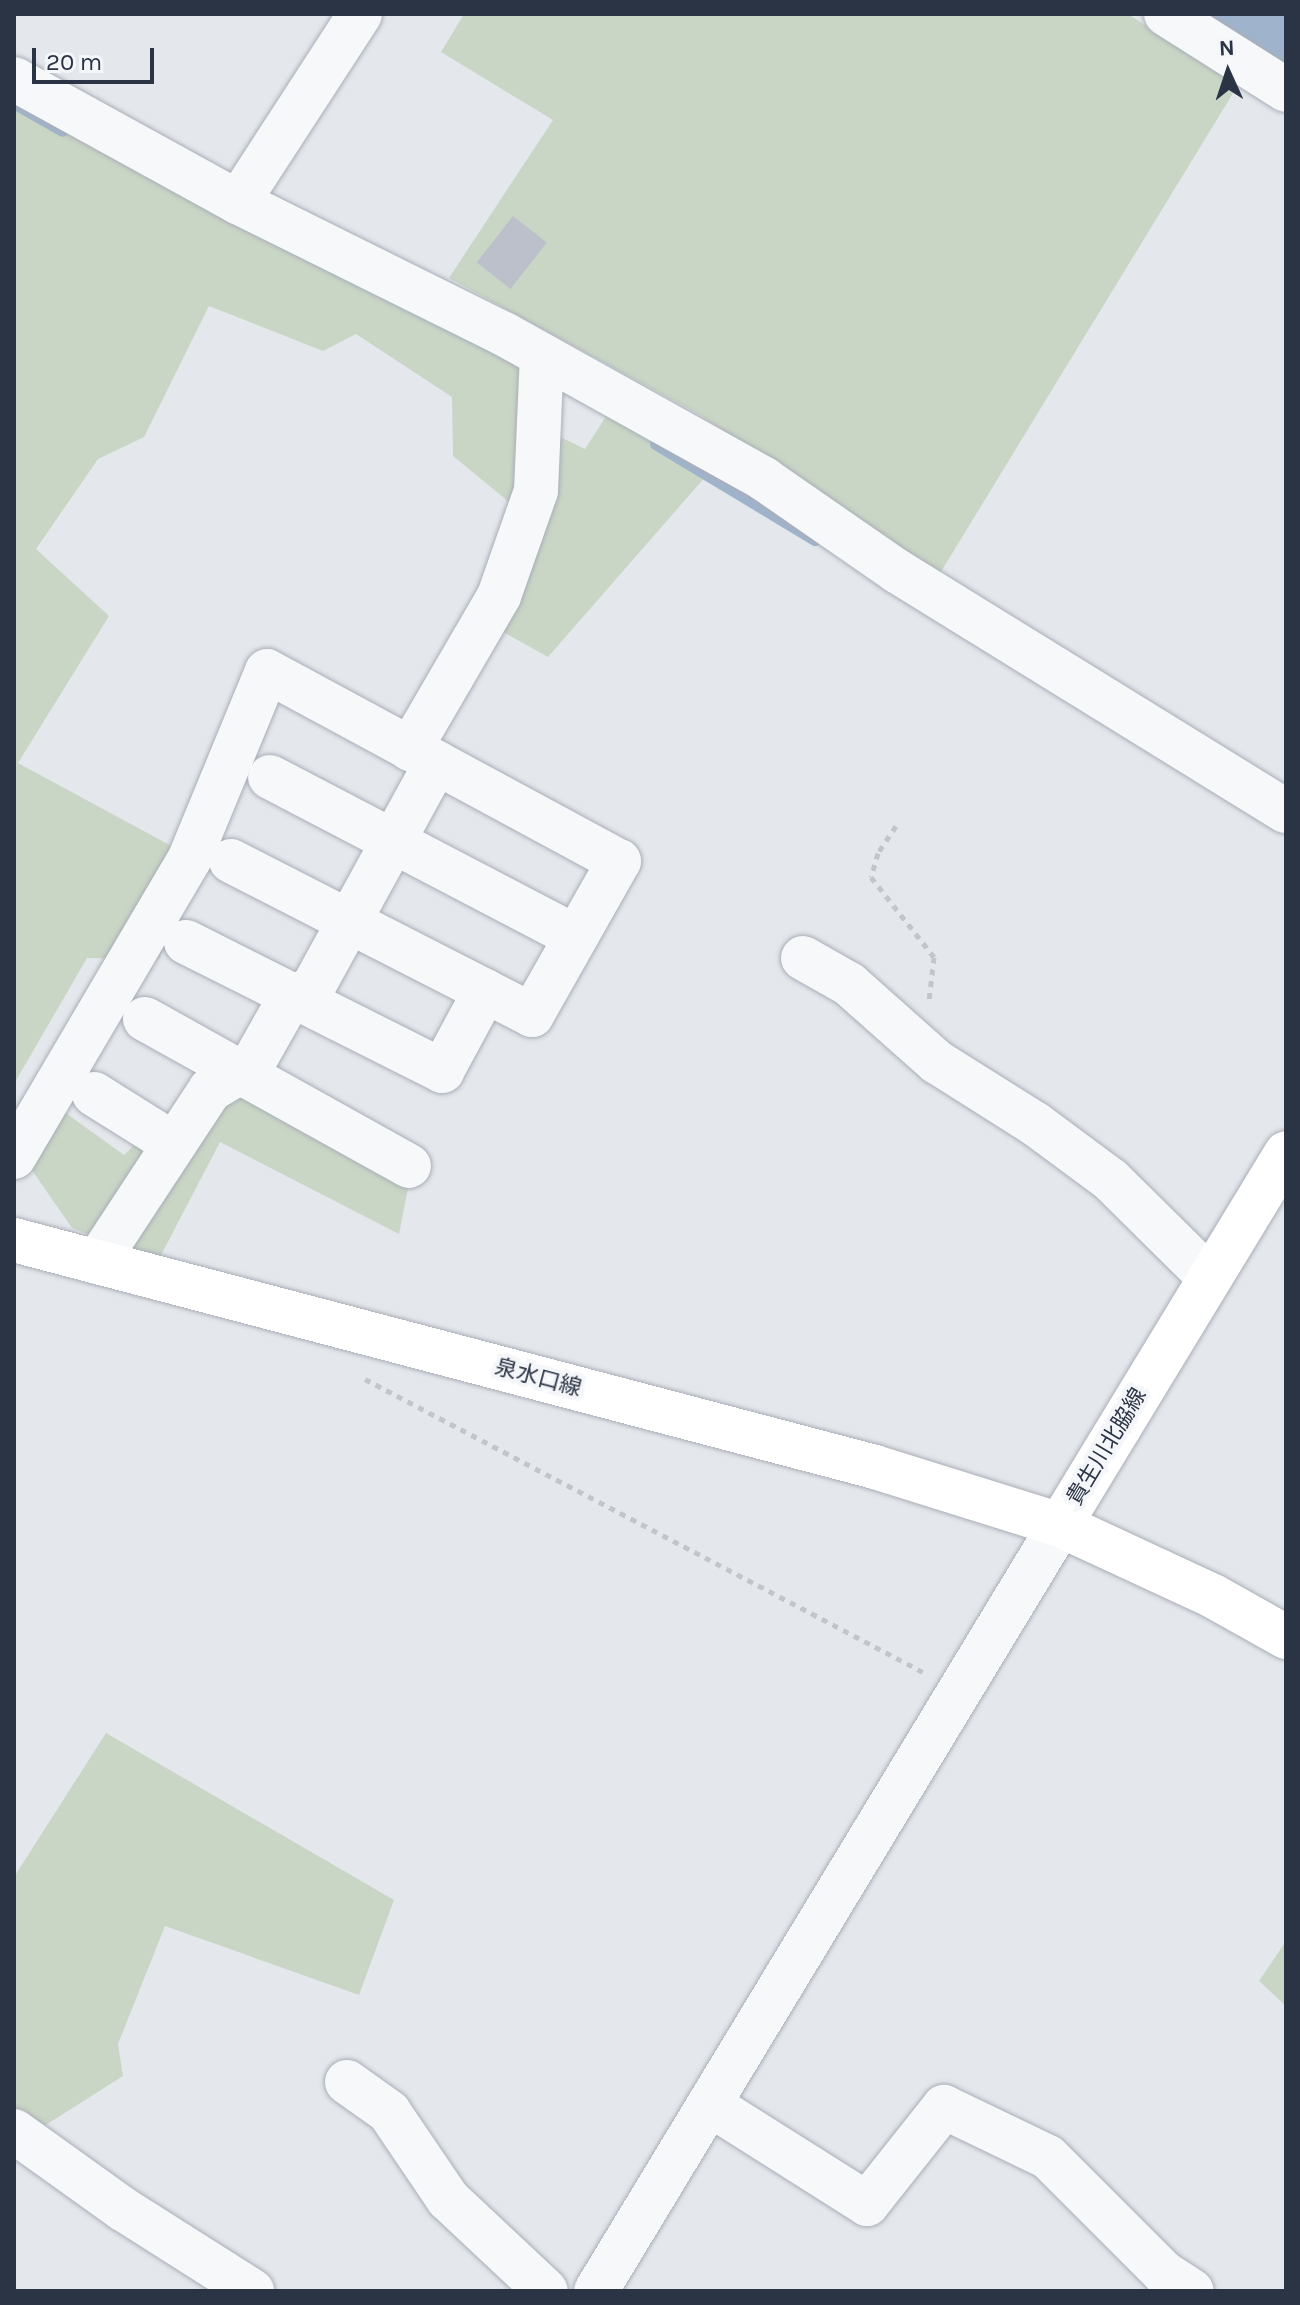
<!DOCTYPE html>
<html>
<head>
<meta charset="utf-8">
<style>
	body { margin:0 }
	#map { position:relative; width:1300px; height:2305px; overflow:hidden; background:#e4e7ec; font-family:Karla,"Noto Sans JP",sans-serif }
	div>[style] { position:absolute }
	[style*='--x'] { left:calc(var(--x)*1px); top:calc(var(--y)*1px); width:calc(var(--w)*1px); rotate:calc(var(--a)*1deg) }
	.green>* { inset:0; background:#c9d6c5 }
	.stream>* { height:12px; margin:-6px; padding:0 6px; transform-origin:6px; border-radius:6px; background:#9fb4cc }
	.river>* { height:74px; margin:-37px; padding:0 37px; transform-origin:37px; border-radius:37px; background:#9fb4cc }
	.building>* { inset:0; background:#bbc0ca; transform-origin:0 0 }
	.path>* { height:5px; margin-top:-2.5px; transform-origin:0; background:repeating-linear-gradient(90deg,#c2c5cb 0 6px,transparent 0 12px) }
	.roads { filter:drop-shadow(0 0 2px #a9aeb7) drop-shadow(0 0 2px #a9aeb7) }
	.minor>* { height:44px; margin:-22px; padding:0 22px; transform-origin:22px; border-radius:22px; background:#f7f8fa }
	.major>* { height:44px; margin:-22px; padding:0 22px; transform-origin:22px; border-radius:22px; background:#fff }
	span { translate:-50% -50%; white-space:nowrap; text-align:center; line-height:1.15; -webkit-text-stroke:8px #f4f6f9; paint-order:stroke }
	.street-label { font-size:22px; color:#2b3445 }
	.frame { position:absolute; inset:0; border:16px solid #2b3445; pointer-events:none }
	.north { position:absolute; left:1188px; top:32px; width:80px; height:80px; -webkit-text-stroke:6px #f4f6f9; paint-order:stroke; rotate:357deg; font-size:22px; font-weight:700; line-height:32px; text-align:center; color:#2b3445 }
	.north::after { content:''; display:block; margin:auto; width:28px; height:36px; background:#2b3445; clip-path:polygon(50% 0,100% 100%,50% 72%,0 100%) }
	.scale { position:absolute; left:32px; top:48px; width:122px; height:36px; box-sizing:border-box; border:4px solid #2b3445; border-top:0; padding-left:10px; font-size:24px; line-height:28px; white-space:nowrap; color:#2b3445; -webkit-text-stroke:6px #f4f6f9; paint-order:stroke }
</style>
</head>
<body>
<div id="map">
	<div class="green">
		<div style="clip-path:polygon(464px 14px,1128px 14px,1238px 85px,939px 575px,700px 415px,449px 278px,553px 120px,441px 52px)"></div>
		<div style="clip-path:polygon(14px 98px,521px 362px,525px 420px,585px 449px,607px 415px,706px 476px,548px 657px,489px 624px,509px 502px,453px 456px,452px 397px,356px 334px,323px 351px,209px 306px,144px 437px,98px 459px,36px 549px,109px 616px,18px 763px,201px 862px,159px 959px,87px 958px,14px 1084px)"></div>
		<div style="clip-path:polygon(202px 1080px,284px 1114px,408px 1188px,399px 1234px,220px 1142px,158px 1261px,72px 1228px,27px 1163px,56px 1106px,124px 1155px)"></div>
		<div style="clip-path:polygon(106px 1733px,394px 1900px,359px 1995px,165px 1926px,118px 2044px,123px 2076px,41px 2128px,14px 2108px,14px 1877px)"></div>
		<div style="clip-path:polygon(1286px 1941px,1286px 2006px,1259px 1981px)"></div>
	</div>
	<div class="stream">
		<div style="--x:14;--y:103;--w:56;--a:29.7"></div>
		<div style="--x:656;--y:444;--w:186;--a:31.1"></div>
	</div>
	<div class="river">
		<div style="--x:1249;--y:14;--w:44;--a:31.9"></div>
	</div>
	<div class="building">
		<div style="left:513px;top:216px;width:43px;height:59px;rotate:38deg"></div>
	</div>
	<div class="path">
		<div style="--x:896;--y:826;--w:32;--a:124"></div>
		<div style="--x:878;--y:853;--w:25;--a:106"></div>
		<div style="--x:871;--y:877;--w:102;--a:51.8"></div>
		<div style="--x:934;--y:957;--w:44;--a:96.5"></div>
		<div style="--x:365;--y:1379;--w:630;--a:27.7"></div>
	</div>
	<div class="roads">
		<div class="minor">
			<div style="--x:1166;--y:14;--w:142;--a:32.3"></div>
			<div style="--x:14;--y:79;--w:256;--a:28.8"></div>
			<div style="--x:238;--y:202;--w:297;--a:26.4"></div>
			<div style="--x:504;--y:334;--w:298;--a:29.1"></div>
			<div style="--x:764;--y:479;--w:162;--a:34.7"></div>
			<div style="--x:897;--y:571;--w:457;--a:31.7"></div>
			<div style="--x:238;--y:202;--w:224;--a:-57"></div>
			<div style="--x:410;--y:749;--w:177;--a:-59.8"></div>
			<div style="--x:499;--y:596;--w:111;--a:-70.6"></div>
			<div style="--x:536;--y:491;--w:136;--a:-87.5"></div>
			<div style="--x:270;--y:777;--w:345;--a:27.6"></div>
			<div style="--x:186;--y:942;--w:287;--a:26.7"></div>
			<div style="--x:442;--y:1071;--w:91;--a:-61.7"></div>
			<div style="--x:803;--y:958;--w:53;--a:29.5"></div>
			<div style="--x:849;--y:984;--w:118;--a:41.6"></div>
			<div style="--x:937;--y:1062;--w:115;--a:32.2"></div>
			<div style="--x:1034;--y:1123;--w:96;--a:36.5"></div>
			<div style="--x:1111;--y:1180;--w:139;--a:44.7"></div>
			<div style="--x:145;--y:1019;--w:302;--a:29.1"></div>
			<div style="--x:94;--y:1094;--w:94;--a:32"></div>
			<div style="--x:14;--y:1157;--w:347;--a:-59.5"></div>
			<div style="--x:190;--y:858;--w:202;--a:-67.6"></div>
			<div style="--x:267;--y:671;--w:400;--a:28.4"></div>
			<div style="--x:619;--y:861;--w:177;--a:119.5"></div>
			<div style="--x:532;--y:1015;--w:338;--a:-152.9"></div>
			<div style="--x:97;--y:1262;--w:206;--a:-56.7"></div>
			<div style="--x:210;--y:1090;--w:49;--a:-30.8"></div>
			<div style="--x:252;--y:1065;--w:69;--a:-60.5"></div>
			<div style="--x:286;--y:1005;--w:32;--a:-34"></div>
			<div style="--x:313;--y:987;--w:256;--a:-61.2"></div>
			<div style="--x:347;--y:2082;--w:52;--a:35.5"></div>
			<div style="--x:389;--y:2112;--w:105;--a:55.9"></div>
			<div style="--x:448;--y:2199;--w:134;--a:43.2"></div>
			<div style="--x:709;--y:2104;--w:187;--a:32.3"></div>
			<div style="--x:867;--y:2204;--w:124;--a:-51.6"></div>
			<div style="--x:944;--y:2107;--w:115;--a:25.7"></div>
			<div style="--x:1048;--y:2157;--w:164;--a:45"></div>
			<div style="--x:1164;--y:2273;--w:33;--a:33"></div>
			<div style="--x:14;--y:2131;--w:134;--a:35.6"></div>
			<div style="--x:123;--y:2209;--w:153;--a:32.4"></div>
			<div style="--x:596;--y:2291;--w:896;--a:-58.79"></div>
		</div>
		<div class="major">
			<div style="--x:14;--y:1240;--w:890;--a:14.77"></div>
			<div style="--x:875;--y:1467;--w:194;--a:17.4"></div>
			<div style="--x:1060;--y:1525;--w:169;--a:24.9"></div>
			<div style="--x:1213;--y:1596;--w:84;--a:29.3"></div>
			<div style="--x:1060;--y:1525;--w:435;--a:-58.7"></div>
		</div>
	</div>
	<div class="street-label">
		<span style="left:538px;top:1378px;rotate:15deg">泉水口線</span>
		<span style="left:1107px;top:1447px;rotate:-59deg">貴生川北脇線</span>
	</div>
	<div class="frame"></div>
	<div class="north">N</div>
	<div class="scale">20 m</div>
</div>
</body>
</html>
